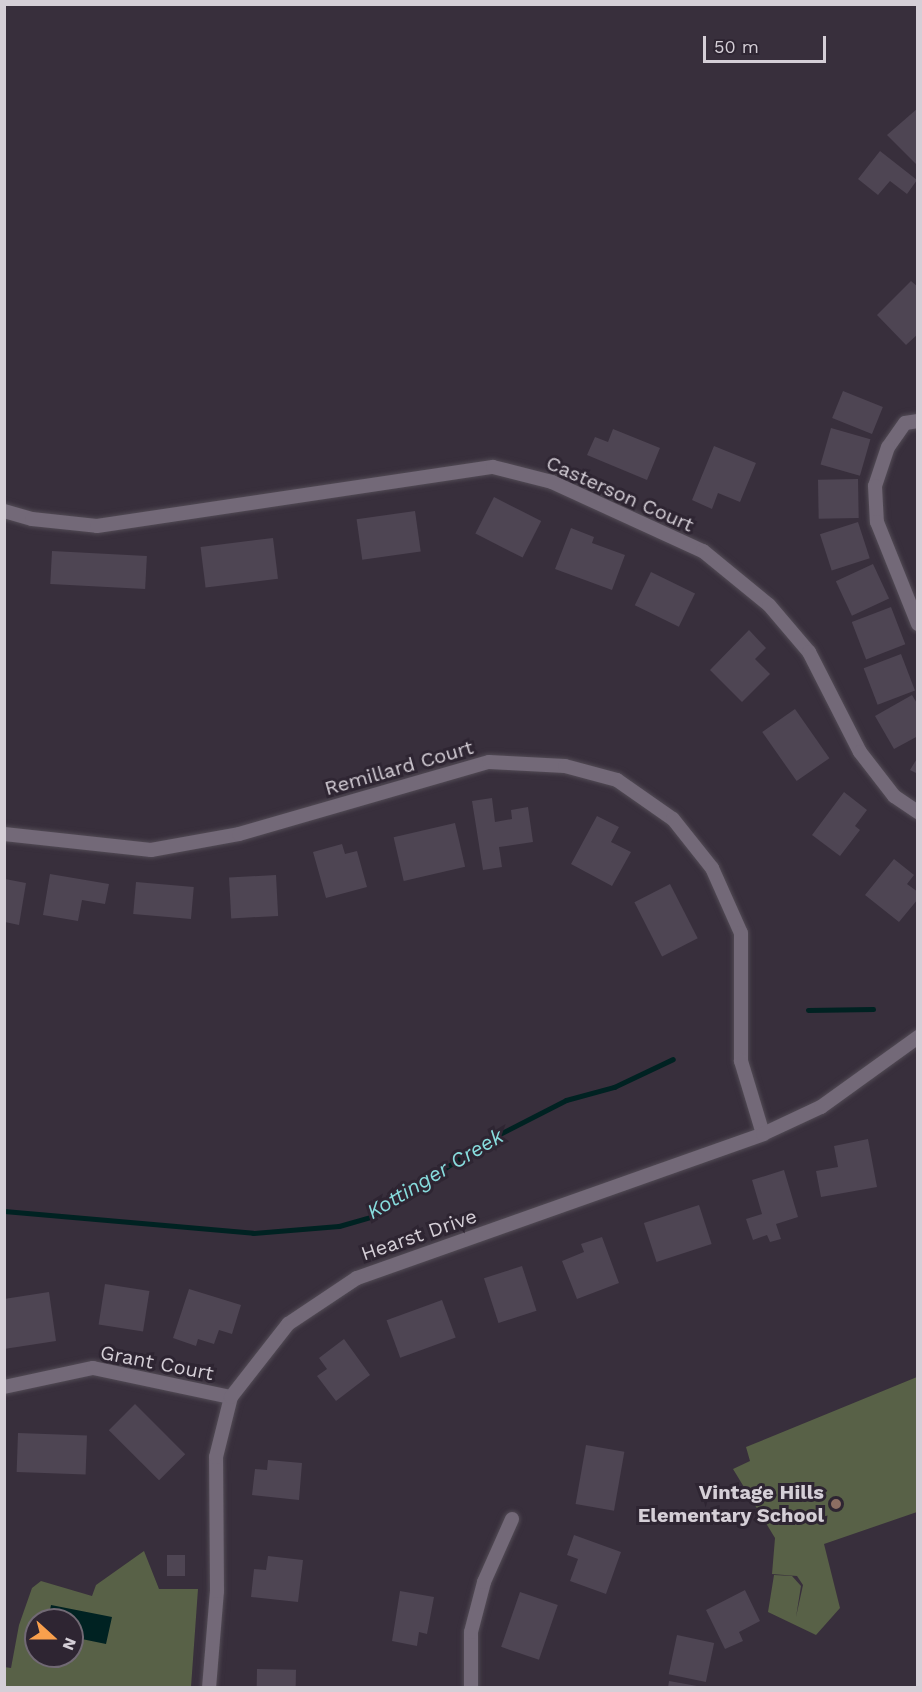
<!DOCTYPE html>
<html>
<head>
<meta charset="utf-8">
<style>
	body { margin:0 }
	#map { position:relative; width:922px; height:1692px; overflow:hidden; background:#382f3c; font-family:"Work Sans",sans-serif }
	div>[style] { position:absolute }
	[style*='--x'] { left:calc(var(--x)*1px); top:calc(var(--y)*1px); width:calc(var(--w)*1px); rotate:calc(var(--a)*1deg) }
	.green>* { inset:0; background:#586147 }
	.water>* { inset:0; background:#022 }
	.stream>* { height:5px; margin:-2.5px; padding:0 2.5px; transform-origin:2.5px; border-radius:2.5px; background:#022 }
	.building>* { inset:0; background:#4e4553; transform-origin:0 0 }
	.roads { filter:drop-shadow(0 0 2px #524b55) drop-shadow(0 0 2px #524b55) }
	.street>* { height:14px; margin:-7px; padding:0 7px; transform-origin:7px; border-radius:7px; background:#736978 }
	.dots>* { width:16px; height:16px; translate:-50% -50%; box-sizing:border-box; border:3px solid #2e2532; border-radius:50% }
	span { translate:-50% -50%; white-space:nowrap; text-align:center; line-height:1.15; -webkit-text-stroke:6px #2e2532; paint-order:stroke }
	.street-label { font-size:20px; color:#d5cfd7 }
	.poi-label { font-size:20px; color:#d5cfd7; font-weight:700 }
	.right { translate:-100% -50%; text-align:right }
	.water-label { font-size:21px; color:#87dcdd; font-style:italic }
	.frame { position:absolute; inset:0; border:6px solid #d5cfd7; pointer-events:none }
	.north { position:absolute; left:24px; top:1608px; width:60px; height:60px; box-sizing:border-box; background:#2e2532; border:2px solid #716974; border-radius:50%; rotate:111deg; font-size:16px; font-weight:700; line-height:24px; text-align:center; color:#d5cfd7 }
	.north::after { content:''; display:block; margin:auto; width:21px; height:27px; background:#f9a04d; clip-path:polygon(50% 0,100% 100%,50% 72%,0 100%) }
	.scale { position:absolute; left:703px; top:36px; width:123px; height:27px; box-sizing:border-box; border:3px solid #d5cfd7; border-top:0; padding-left:8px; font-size:18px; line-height:21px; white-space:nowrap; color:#d5cfd7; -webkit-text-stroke:4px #2e2532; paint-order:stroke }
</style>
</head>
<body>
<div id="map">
	<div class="green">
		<div style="clip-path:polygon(917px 1377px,917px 1512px,824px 1544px,840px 1608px,816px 1635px,768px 1612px,774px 1575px,792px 1576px,801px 1586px,796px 1617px,803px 1585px,797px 1576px,772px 1574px,775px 1538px,733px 1469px,750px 1461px,746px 1447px)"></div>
		<div style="clip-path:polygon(evenodd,144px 1551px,159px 1589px,198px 1589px,191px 1687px,5px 1687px,4px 1667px,11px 1668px,19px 1625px,32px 1588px,41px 1581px,92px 1596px,96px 1585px,144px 1551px,36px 1620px,72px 1620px,72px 1656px,36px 1656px,36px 1620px)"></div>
	</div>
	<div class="water">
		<div style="clip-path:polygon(51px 1605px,112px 1617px,106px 1644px,72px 1637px,72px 1620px,48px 1620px)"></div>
	</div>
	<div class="stream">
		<div style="--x:808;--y:1010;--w:65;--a:-0.9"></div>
		<div style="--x:4;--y:1211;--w:250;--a:5"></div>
		<div style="--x:253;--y:1233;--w:86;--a:-4.7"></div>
		<div style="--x:339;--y:1226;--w:35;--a:-16"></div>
		<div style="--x:373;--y:1216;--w:136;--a:-33.6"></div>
		<div style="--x:486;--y:1141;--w:90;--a:-27.1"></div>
		<div style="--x:566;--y:1100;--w:50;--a:-15.2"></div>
		<div style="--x:614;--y:1087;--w:65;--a:-25.4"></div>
	</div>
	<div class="building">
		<div style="clip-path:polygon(918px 108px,918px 166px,887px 135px)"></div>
		<div style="clip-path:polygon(880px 151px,917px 180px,907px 194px,890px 181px,878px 195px,858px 179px)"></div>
		<div style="clip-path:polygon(911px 281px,918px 287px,918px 334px,906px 345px,877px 315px)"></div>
		<div style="left:843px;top:391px;width:43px;height:29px;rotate:22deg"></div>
		<div style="left:831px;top:428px;width:41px;height:38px;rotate:16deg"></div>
		<div style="clip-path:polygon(613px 429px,660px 448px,647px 480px,587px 455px,595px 437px,608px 442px)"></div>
		<div style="clip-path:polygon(714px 446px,756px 463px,740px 502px,718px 493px,712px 509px,692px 500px)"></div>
		<div style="left:858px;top:479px;width:39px;height:40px;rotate:89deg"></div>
		<div style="left:494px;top:497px;width:53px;height:41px;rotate:27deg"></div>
		<div style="left:415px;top:511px;width:41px;height:59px;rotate:82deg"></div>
		<div style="left:858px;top:522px;width:38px;height:40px;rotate:72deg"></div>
		<div style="clip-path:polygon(571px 528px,594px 537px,592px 543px,625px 555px,612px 590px,555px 569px)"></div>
		<div style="left:273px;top:538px;width:41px;height:73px;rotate:83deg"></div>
		<div style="left:52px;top:551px;width:95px;height:33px;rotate:3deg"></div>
		<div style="left:873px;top:564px;width:38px;height:41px;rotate:65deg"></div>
		<div style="left:651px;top:572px;width:49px;height:37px;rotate:26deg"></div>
		<div style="left:891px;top:607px;width:40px;height:42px;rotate:69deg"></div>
		<div style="clip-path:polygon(749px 630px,766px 648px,755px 659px,770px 674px,742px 702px,710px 670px)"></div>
		<div style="left:901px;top:654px;width:39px;height:40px;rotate:69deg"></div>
		<div style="clip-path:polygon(912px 695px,918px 705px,918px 736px,894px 749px,875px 716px)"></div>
		<div style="left:795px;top:709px;width:60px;height:40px;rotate:55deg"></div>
		<div style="clip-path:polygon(918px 757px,918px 774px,910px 770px)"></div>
		<div style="clip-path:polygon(844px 792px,867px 810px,855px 826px,860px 830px,840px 856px,812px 835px)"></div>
		<div style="clip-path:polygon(492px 798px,495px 822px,512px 819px,511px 810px,528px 807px,533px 842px,499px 847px,502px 867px,483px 870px,472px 801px)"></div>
		<div style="clip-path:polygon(597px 816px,619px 827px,611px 842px,631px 852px,612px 886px,571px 864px)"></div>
		<div style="left:455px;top:823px;width:45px;height:63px;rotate:77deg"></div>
		<div style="clip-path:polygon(342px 844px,345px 854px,357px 851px,367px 887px,326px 898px,313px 852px)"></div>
		<div style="clip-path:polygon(894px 859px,914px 875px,907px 884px,918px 892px,918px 899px,899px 922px,865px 895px)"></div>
		<div style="clip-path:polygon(50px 874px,109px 884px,105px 904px,82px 900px,78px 921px,43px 915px)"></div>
		<div style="left:276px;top:875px;width:41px;height:47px;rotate:87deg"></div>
		<div style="clip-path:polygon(5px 879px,26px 883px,19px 925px,5px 922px)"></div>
		<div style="left:136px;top:882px;width:58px;height:32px;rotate:5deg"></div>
		<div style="left:670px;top:884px;width:61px;height:40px;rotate:63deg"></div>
		<div style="clip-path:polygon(868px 1139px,877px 1187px,821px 1197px,816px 1171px,838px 1167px,834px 1146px)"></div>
		<div style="clip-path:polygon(784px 1170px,798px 1217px,776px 1224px,781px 1239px,770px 1242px,767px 1235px,753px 1240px,746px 1219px,762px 1214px,752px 1180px)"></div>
		<div style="left:699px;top:1205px;width:41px;height:58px;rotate:72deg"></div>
		<div style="clip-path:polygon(602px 1237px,619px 1283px,577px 1299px,562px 1261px,584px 1252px,581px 1244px)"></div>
		<div style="left:522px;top:1266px;width:47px;height:40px;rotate:72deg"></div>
		<div style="left:105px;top:1284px;width:45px;height:41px;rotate:9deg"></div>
		<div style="clip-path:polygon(189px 1289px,241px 1305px,232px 1334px,219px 1330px,214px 1344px,198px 1339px,196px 1346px,173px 1338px)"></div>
		<div style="clip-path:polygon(49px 1292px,56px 1341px,4px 1349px,4px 1299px)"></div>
		<div style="left:442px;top:1300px;width:40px;height:59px;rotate:70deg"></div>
		<div style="clip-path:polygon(344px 1339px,370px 1375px,336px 1401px,317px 1376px,327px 1369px,319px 1358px)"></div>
		<div style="left:135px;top:1404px;width:71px;height:37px;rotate:45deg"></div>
		<div style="left:18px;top:1433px;width:69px;height:39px;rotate:2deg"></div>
		<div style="left:586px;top:1445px;width:39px;height:60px;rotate:10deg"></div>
		<div style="clip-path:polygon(268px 1460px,302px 1463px,299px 1500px,252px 1495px,255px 1469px,267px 1470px)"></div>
		<div style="clip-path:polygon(574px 1535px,621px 1552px,606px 1594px,570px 1581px,578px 1559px,567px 1555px)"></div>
		<div style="left:167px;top:1555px;width:18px;height:21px"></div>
		<div style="clip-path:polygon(268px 1556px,303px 1560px,298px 1602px,251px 1597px,254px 1569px,266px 1570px)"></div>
		<div style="clip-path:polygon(745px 1590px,760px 1621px,739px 1632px,743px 1641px,725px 1649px,706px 1610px)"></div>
		<div style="clip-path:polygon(400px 1591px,434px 1597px,427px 1634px,419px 1632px,417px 1646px,392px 1641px)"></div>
		<div style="left:520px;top:1592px;width:40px;height:58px;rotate:19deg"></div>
		<div style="left:677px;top:1635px;width:38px;height:40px;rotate:12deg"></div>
		<div style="left:257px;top:1669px;width:39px;height:19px;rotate:1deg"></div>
		<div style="clip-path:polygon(669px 1681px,697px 1686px,697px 1688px,668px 1688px)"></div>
	</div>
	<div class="roads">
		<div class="street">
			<div style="--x:918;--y:421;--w:13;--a:171"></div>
			<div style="--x:905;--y:423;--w:29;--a:125"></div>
			<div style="--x:888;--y:447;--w:41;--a:108.4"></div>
			<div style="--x:875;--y:486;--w:36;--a:87"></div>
			<div style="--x:877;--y:522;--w:110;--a:68.1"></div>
			<div style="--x:4;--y:511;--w:29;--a:16"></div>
			<div style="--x:32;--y:519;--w:65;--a:6.1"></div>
			<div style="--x:97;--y:526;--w:400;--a:-8.5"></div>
			<div style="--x:493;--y:467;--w:61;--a:14.3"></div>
			<div style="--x:552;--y:482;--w:166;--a:24.6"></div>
			<div style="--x:703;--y:551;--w:85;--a:39.3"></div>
			<div style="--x:769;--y:605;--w:62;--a:49.6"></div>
			<div style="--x:809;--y:652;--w:112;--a:63"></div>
			<div style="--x:860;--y:752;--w:56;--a:52.3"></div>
			<div style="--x:894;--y:796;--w:29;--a:34"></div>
			<div style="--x:4;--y:834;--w:148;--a:6.2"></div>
			<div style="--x:151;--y:850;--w:89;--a:-10.3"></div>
			<div style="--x:239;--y:834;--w:260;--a:-16.1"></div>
			<div style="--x:489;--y:762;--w:76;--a:3"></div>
			<div style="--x:565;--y:766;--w:54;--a:15.1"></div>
			<div style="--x:617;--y:780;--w:68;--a:34.9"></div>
			<div style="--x:673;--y:819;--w:63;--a:51.5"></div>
			<div style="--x:712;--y:868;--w:71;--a:66"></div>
			<div style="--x:741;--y:933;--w:128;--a:90"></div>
			<div style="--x:741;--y:1061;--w:76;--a:73.2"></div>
			<div style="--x:4;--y:1387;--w:91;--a:-12.1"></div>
			<div style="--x:93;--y:1368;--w:141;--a:11.9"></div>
			<div style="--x:209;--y:1688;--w:97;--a:-85.3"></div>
			<div style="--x:217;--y:1591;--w:134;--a:-90.4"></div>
			<div style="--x:216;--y:1457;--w:62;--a:-76"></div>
			<div style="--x:231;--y:1397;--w:93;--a:-52"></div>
			<div style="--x:288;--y:1324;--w:83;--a:-33.7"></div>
			<div style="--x:357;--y:1278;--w:431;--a:-19.5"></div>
			<div style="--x:763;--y:1134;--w:64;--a:-25"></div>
			<div style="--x:821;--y:1107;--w:120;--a:-35.8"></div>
			<div style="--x:471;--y:1688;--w:56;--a:-90"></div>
			<div style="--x:471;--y:1632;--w:52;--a:-75.4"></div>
			<div style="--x:484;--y:1582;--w:69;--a:-66"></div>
		</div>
	</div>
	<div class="dots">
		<div style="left:836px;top:1504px;background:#8d6e63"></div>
	</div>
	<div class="street-label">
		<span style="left:620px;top:494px;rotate:24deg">Casterson Court</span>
		<span style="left:399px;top:768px;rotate:-16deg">Remillard Court</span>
		<span style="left:419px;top:1235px;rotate:-19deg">Hearst Drive</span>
		<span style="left:157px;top:1363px;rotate:11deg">Grant Court</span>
	</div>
	<div class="poi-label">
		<span class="right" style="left:824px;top:1504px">Vintage Hills<br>Elementary School</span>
	</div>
	<div class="water-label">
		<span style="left:435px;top:1174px;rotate:-31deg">Kottinger Creek</span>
	</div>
	<div class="frame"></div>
	<div class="north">N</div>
	<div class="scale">50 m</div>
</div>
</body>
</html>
